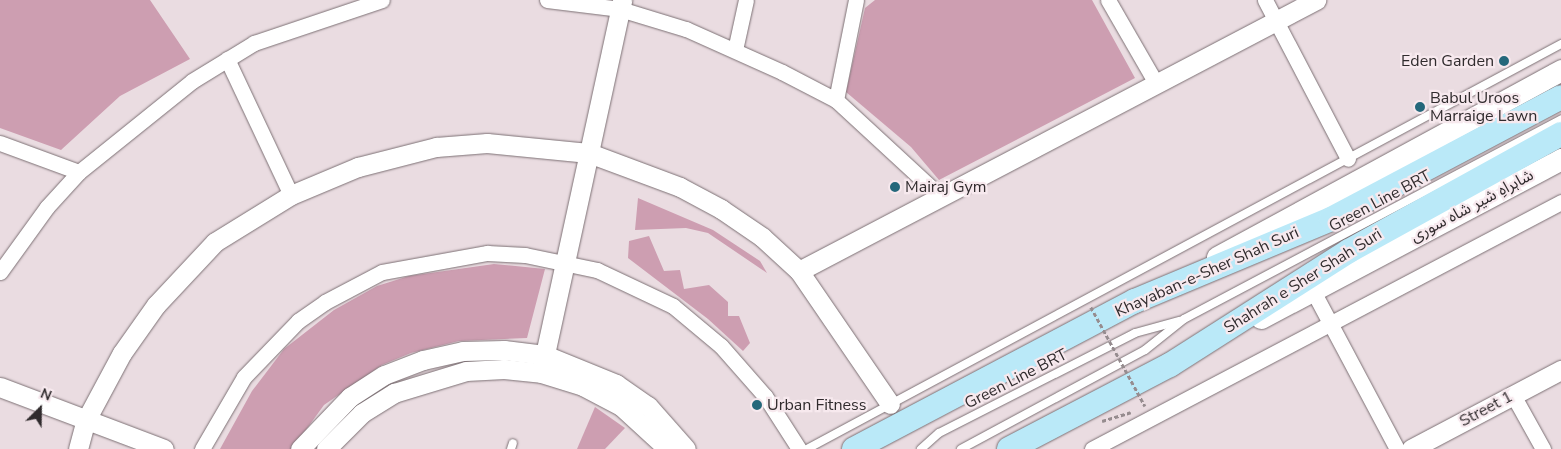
<!DOCTYPE html>
<html>
<head>
<meta charset="utf-8">
<style>
	body { margin:0 }
	#map { position:relative; width:1561px; height:449px; overflow:hidden; background:#eadce1; font-family:"Nunito Sans","Noto Sans Arabic",sans-serif }
	div>[style] { position:absolute }
	[style*='--x'] { left:calc(var(--x)*1px); top:calc(var(--y)*1px); width:calc(var(--w)*1px); rotate:calc(var(--a)*1deg) }
	.green>* { inset:0; background:#cd9eb1 }
	.path>* { height:2.5px; margin-top:-1.25px; transform-origin:0; background:repeating-linear-gradient(90deg,#968c8f 0 4px,transparent 0 6.5px) }
	.roads { filter:drop-shadow(0 0 1px #7c7074) drop-shadow(0 0 1px #7c7074) }
	.service>* { height:8px; margin:-4px; padding:0 4px; transform-origin:4px; border-radius:4px; background:#fff }
	.minor>* { height:15px; margin:-7.5px; padding:0 7.5px; transform-origin:7.5px; border-radius:7.5px; background:#fff }
	.tertiary>* { height:19px; margin:-9.5px; padding:0 9.5px; transform-origin:9.5px; border-radius:9.5px; background:#fff }
	.secondary>* { height:21px; margin:-10.5px; padding:0 10.5px; transform-origin:10.5px; border-radius:10.5px; background:#fff }
	.primary>* { height:24px; margin:-12px; padding:0 12px; transform-origin:12px; border-radius:12px; background:#bae9f8 }
	.path-bridge>* { height:2.5px; margin-top:-1.25px; transform-origin:0; background:repeating-linear-gradient(90deg,#968c8f 0 4px,transparent 0 6.5px) }
	.dots>* { width:14px; height:14px; translate:-50% -50%; box-sizing:border-box; border:2px solid #f7e9ee; border-radius:50% }
	span { translate:-50% -50%; white-space:nowrap; text-align:center; line-height:1.15; -webkit-text-stroke:4.5px #f7e9ee; paint-order:stroke }
	.poi-label { font-size:16px; color:#302b2d }
	.right { translate:-100% -50%; text-align:right }
	.left { translate:0 -50%; text-align:left }
	.street-label { font-size:16px; color:#302b2d }
	.north { position:absolute; left:15px; top:384px; width:50px; height:50px; -webkit-text-stroke:4px #f7e9ee; paint-order:stroke; rotate:23deg; font-size:14px; font-weight:700; line-height:20px; text-align:center; color:#302b2d }
	.north::after { content:''; display:block; margin:auto; width:18px; height:22px; background:#302b2d; clip-path:polygon(50% 0,100% 100%,50% 72%,0 100%) }
</style>
</head>
<body>
<div id="map">
	<div class="green">
		<div style="clip-path:polygon(0 0,150px 0,190px 59px,120px 96px,61px 150px,0 128px)"></div>
		<div style="clip-path:polygon(875px 0,1092px 0,1135px 78px,939px 180px,911px 147px,846px 92px,865px 8px)"></div>
		<div style="clip-path:polygon(638px 198px,713px 230px,760px 261px,767px 273px,708px 233px,686px 228px,635px 230px)"></div>
		<div style="clip-path:polygon(649px 236px,664px 271px,680px 270px,684px 289px,709px 285px,728px 302px,728px 316px,739px 316px,750px 343px,743px 351px,708px 319px,628px 258px,629px 241px)"></div>
		<div style="clip-path:polygon(494px 264px,545px 269px,527px 338px,459px 341px,411px 353px,382px 365px,324px 405px,292px 449px,220px 449px,252px 391px,284px 349px,334px 310px,377px 286px,409px 276px)"></div>
		<div style="clip-path:polygon(595px 407px,625px 428px,605px 449px,577px 449px)"></div>
	</div>
	<div class="path">
		<div style="--x:1102;--y:421;--w:30;--a:-17"></div>
	</div>
	<div class="roads">
		<div class="service">
			<div style="--x:511;--y:449;--w:6;--a:-72"></div>
			<div style="--x:807;--y:449;--w:856;--a:-28.24"></div>
			<div style="--x:921;--y:449;--w:24;--a:-42"></div>
			<div style="--x:939;--y:433;--w:220;--a:-27"></div>
			<div style="--x:1135;--y:333;--w:46;--a:-15.3"></div>
			<div style="--x:961;--y:449;--w:209;--a:-28.3"></div>
			<div style="--x:1145;--y:350;--w:50;--a:-38.5"></div>
			<div style="--x:1184;--y:319;--w:427;--a:-27.9"></div>
		</div>
		<div class="minor">
			<div style="--x:547;--y:0;--w:74;--a:7"></div>
			<div style="--x:620;--y:9;--w:69;--a:16.9"></div>
			<div style="--x:686;--y:29;--w:105;--a:24.1"></div>
			<div style="--x:782;--y:72;--w:61;--a:27.4"></div>
			<div style="--x:836;--y:100;--w:142;--a:42.7"></div>
			<div style="--x:1108;--y:0;--w:96;--a:60"></div>
			<div style="--x:1265;--y:0;--w:179;--a:62.4"></div>
			<div style="--x:735;--y:50;--w:51;--a:-77.6"></div>
			<div style="--x:227;--y:59;--w:150;--a:64.8"></div>
			<div style="--x:836;--y:100;--w:102;--a:-78.7"></div>
			<div style="--x:0;--y:143;--w:84;--a:20.2"></div>
			<div style="--x:0;--y:272;--w:80;--a:-54.1"></div>
			<div style="--x:47;--y:207;--w:47;--a:-47.6"></div>
			<div style="--x:79;--y:172;--w:145;--a:-38.8"></div>
			<div style="--x:192;--y:81;--w:73;--a:-31.5"></div>
			<div style="--x:254;--y:43;--w:135;--a:-18.6"></div>
			<div style="--x:1313;--y:291;--w:179;--a:62"></div>
			<div style="--x:1513;--y:395;--w:62;--a:60.9"></div>
			<div style="--x:202;--y:449;--w:83;--a:-59.7"></div>
			<div style="--x:244;--y:377;--w:78;--a:-46"></div>
			<div style="--x:298;--y:321;--w:33;--a:-35"></div>
			<div style="--x:325;--y:302;--w:64;--a:-27.8"></div>
			<div style="--x:382;--y:272;--w:107;--a:-10.3"></div>
			<div style="--x:487;--y:253;--w:38;--a:3"></div>
			<div style="--x:525;--y:255;--w:74;--a:11.8"></div>
			<div style="--x:597;--y:270;--w:84;--a:25.3"></div>
			<div style="--x:673;--y:306;--w:62;--a:39.8"></div>
			<div style="--x:721;--y:346;--w:67;--a:48.7"></div>
			<div style="--x:765;--y:396;--w:63;--a:57.3"></div>
			<div style="--x:1092;--y:449;--w:530;--a:-27.77"></div>
		</div>
		<div class="tertiary">
			<div style="--x:799;--y:271;--w:584;--a:-27.66"></div>
			<div style="--x:542;--y:368;--w:377;--a:-77.7"></div>
			<div style="--x:0;--y:387;--w:175;--a:20.7"></div>
			<div style="--x:78;--y:449;--w:30;--a:-75"></div>
			<div style="--x:86;--y:420;--w:76;--a:-61.8"></div>
			<div style="--x:122;--y:353;--w:59;--a:-54.7"></div>
			<div style="--x:156;--y:305;--w:86;--a:-46.9"></div>
			<div style="--x:215;--y:242;--w:89;--a:-31.7"></div>
			<div style="--x:291;--y:195;--w:73;--a:-22.7"></div>
			<div style="--x:358;--y:167;--w:81;--a:-14.4"></div>
			<div style="--x:436;--y:147;--w:51;--a:-4.5"></div>
			<div style="--x:487;--y:143;--w:102;--a:5.6"></div>
			<div style="--x:589;--y:153;--w:97;--a:20.5"></div>
			<div style="--x:680;--y:187;--w:47;--a:28.2"></div>
			<div style="--x:721;--y:209;--w:50;--a:34.3"></div>
			<div style="--x:762;--y:237;--w:50;--a:42.6"></div>
			<div style="--x:799;--y:271;--w:161;--a:55.6"></div>
			<div style="--x:300;--y:449;--w:72;--a:-46.1"></div>
			<div style="--x:350;--y:397;--w:40;--a:-32.9"></div>
			<div style="--x:384;--y:375;--w:42;--a:-21"></div>
			<div style="--x:423;--y:360;--w:41;--a:-12.7"></div>
			<div style="--x:463;--y:351;--w:41;--a:-1.4"></div>
			<div style="--x:504;--y:350;--w:41;--a:7"></div>
			<div style="--x:545;--y:355;--w:77;--a:22.2"></div>
			<div style="--x:616;--y:384;--w:39;--a:35"></div>
			<div style="--x:648;--y:406;--w:57;--a:48.5"></div>
			<div style="--x:326;--y:449;--w:51;--a:-45"></div>
			<div style="--x:362;--y:413;--w:38;--a:-32"></div>
			<div style="--x:394;--y:393;--w:75;--a:-17"></div>
			<div style="--x:466;--y:371;--w:38;--a:-3"></div>
			<div style="--x:504;--y:369;--w:37;--a:6"></div>
			<div style="--x:541;--y:373;--w:44;--a:17.2"></div>
			<div style="--x:583;--y:386;--w:43;--a:27.8"></div>
			<div style="--x:621;--y:406;--w:64;--a:42.5"></div>
			<div style="--x:1411;--y:449;--w:170;--a:-27.8"></div>
		</div>
		<div class="secondary">
			<div style="--x:1217;--y:257;--w:392;--a:-28.5"></div>
			<div style="--x:1261;--y:318;--w:340;--a:-27.9"></div>
		</div>
		<div class="primary">
			<div style="--x:854;--y:449;--w:318;--a:-27.8"></div>
			<div style="--x:1135;--y:301;--w:212;--a:-22.7"></div>
			<div style="--x:1331;--y:219;--w:260;--a:-27.9"></div>
			<div style="--x:1009;--y:449;--w:182;--a:-27.6"></div>
			<div style="--x:1170;--y:365;--w:212;--a:-32.5"></div>
			<div style="--x:1349;--y:251;--w:242;--a:-28.9"></div>
		</div>
	</div>
	<div class="path-bridge">
		<div style="--x:1091;--y:307;--w:113;--a:61.4"></div>
	</div>
	<div class="dots">
		<div style="left:1504px;top:61px;background:#25687b"></div>
		<div style="left:1420px;top:107px;background:#25687b"></div>
		<div style="left:895px;top:187px;background:#25687b"></div>
		<div style="left:757px;top:405px;background:#25687b"></div>
	</div>
	<div class="poi-label">
		<span class="right" style="left:1494px;top:61px">Eden Garden</span>
		<span class="left" style="left:1430px;top:107px">Babul Uroos<br>Marraige Lawn</span>
		<span class="left" style="left:905px;top:187px">Mairaj Gym</span>
		<span class="left" style="left:767px;top:405px">Urban Fitness</span>
	</div>
	<div class="street-label">
		<span style="left:1380px;top:201px;rotate:-28deg">Green Line BRT</span>
		<span style="left:1472px;top:206px;rotate:-28deg">شاہراہِ شیر شاہ سوری</span>
		<span style="left:1207px;top:272px;rotate:-24deg">Khayaban-e-Sher Shah Suri</span>
		<span style="left:1303px;top:281px;rotate:-32deg">Shahrah e Sher Shah Suri</span>
		<span style="left:1016px;top:379px;rotate:-27deg">Green Line BRT</span>
		<span style="left:1486px;top:409px;rotate:-28deg">Street 1</span>
	</div>
	<div class="north">N</div>
</div>
</body>
</html>
